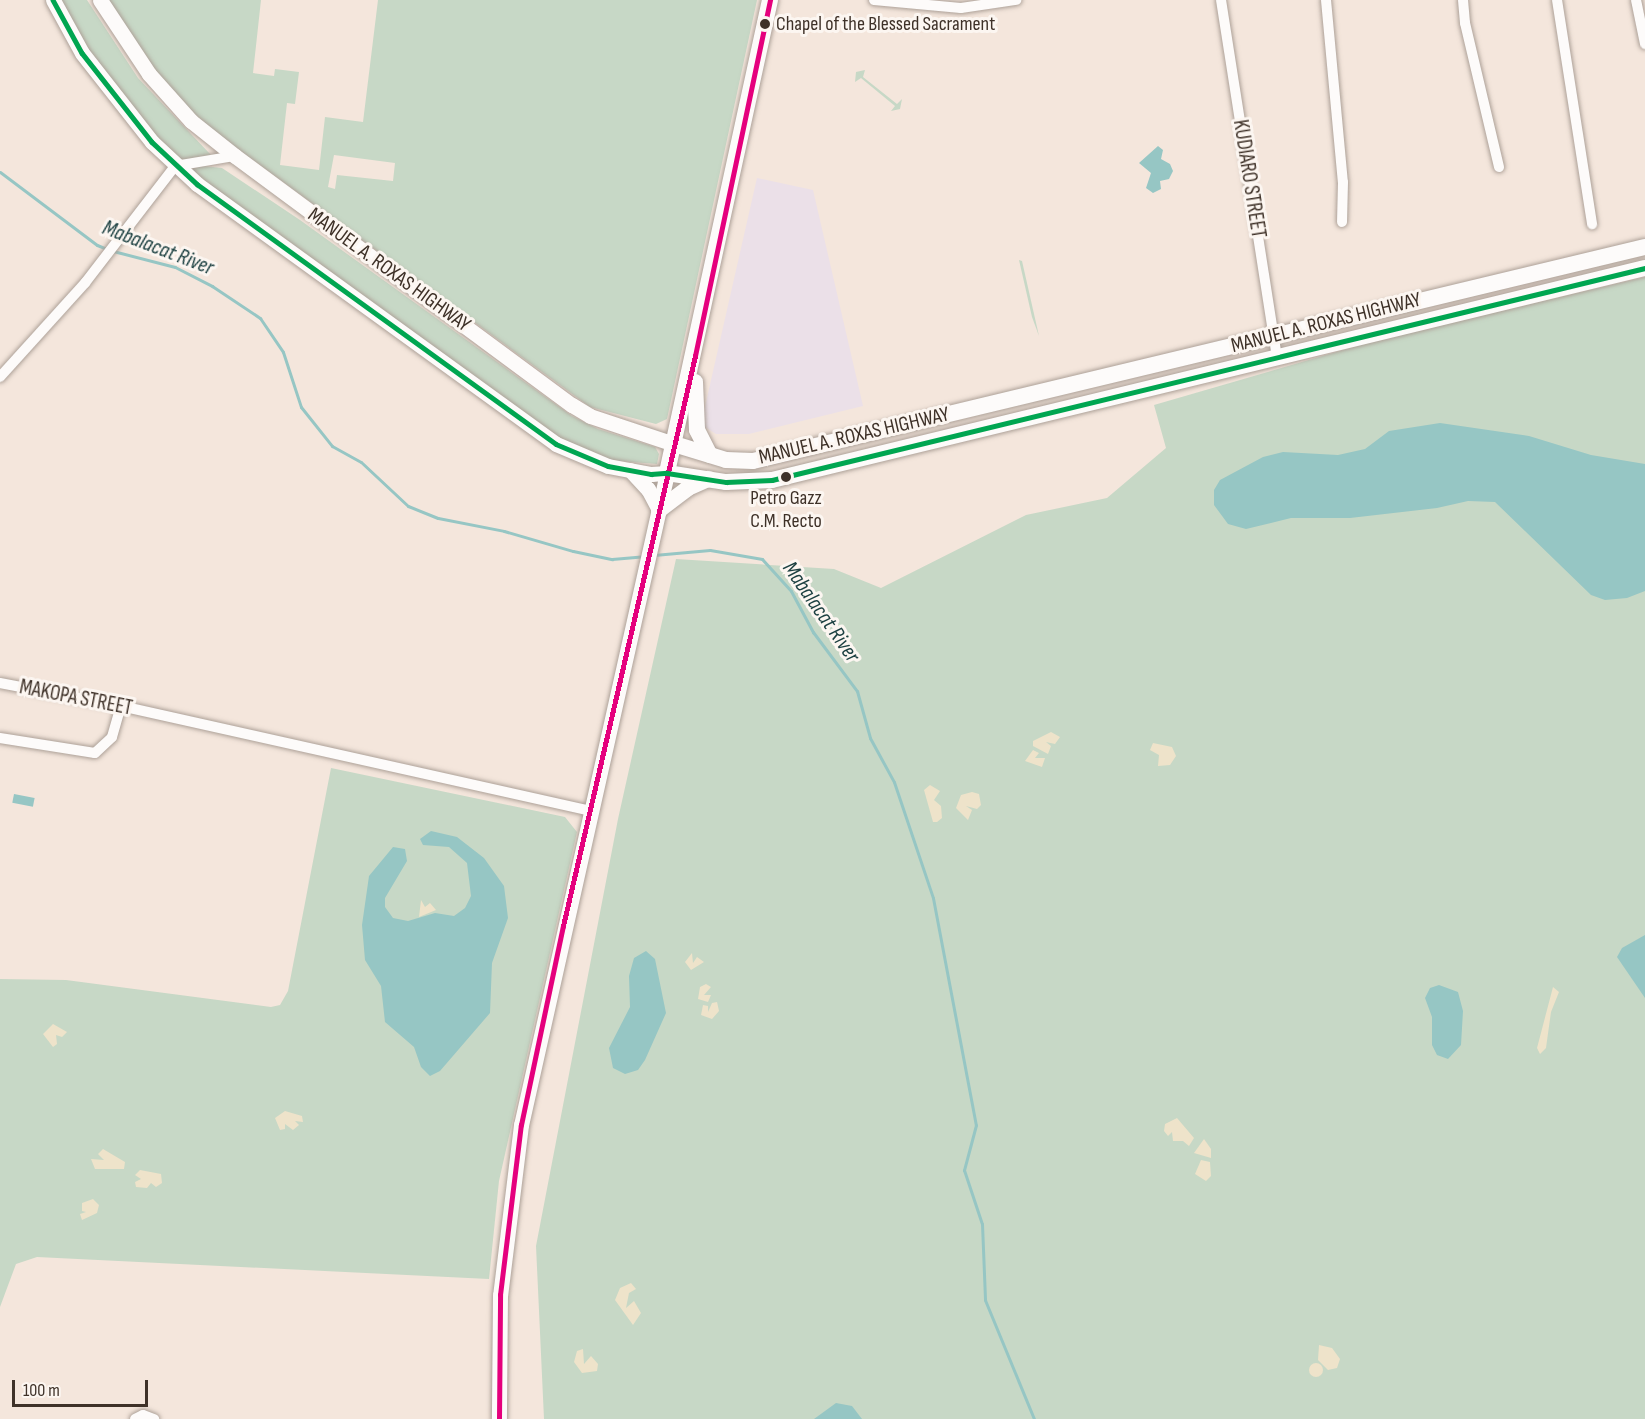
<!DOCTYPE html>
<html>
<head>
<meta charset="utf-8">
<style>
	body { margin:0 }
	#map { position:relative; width:1645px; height:1419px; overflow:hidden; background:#f4e6dc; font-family:"Sofia Sans Condensed",sans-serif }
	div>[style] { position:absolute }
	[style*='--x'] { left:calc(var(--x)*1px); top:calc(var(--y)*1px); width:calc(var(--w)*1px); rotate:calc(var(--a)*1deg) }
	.commercial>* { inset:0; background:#ebe0e8 }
	.green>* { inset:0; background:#c7d8c6 }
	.sand>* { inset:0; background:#eee3ca }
	.round { border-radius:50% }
	.water>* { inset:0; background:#96c6c4; transform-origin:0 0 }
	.stream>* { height:3px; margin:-1.5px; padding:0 1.5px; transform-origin:1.5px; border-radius:1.5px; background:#96c6c4 }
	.roads { filter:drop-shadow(0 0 2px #ada198) drop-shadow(0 0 2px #ada198) }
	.street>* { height:10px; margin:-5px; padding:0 5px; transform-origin:5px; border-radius:5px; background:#fdfbfa }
	.secondary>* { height:15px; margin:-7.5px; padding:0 7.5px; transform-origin:7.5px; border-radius:7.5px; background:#fdfbfa }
	.primary>* { height:16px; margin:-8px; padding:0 8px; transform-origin:8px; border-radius:8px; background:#fdfbfa }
	.bus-1>* { height:4.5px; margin:-2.25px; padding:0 2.25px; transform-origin:2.25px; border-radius:2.25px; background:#e5007d }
	.bus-2>* { height:4.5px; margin:-2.25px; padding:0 2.25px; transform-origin:2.25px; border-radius:2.25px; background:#00a651 }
	.dots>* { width:16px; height:16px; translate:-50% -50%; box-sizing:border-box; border:3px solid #fcf6f1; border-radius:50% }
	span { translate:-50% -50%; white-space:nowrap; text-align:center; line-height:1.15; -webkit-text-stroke:6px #fcf6f1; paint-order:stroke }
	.bus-label { font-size:20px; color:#3e3128 }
	.left { translate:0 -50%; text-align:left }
	.street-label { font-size:21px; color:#3e3128 }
	.water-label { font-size:22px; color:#1d4142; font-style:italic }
	.scale { position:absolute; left:12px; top:1380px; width:136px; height:27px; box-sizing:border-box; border:3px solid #3e3128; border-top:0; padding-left:8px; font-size:18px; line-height:21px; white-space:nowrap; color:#3e3128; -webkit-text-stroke:4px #fcf6f1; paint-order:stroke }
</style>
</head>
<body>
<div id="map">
	<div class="commercial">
		<div style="clip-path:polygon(757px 178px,813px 190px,863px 406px,749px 434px,716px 434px,705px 427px,704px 411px)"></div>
	</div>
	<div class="green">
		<div style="clip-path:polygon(57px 0,87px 0,138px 78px,211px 155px,185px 162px,175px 157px,108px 83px)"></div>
		<div style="clip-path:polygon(evenodd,106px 0,261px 0,253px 73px,274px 76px,275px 69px,299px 72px,295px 104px,287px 103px,280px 165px,319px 170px,325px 117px,363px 122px,378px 0,757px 0,667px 419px,656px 424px,590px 407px,223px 138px,193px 114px,156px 74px,106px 0,334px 155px,395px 163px,393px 181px,337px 175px,335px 189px,328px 187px,334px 155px)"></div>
		<div style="clip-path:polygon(865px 70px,863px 77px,897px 104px,902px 99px,900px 109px,891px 111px,895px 106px,861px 78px,855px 82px,856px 72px)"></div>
		<div style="clip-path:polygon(203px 166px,222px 168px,300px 220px,572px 416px,598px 429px,655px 447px,659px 454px,657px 464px,606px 460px,577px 451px,187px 169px)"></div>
		<div style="clip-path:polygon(1019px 260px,1022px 261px,1039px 336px,1032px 317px)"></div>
		<div style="clip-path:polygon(1645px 277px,1645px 1419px,544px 1419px,536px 1246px,618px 819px,676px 559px,834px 569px,881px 588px,1026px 515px,1107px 498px,1166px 448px,1154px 405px,1374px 341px)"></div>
		<div style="clip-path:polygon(331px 768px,565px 817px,577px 832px,499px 1181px,489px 1279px,37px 1257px,16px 1264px,0 1307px,0 979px,66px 980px,271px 1007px,280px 1005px,288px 991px)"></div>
	</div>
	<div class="sand">
		<div style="clip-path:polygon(1051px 732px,1060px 737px,1055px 744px,1046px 742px,1051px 746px,1048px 754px,1033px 746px,1033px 741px)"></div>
		<div style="clip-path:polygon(1153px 743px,1172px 747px,1176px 756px,1170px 765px,1158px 766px,1159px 755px,1150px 750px)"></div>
		<div style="clip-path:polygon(1033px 750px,1039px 753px,1035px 758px,1045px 758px,1042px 767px,1025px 761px)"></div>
		<div style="clip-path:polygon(930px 785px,940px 791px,934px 800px,941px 806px,942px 818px,937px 822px,933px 822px,924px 790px)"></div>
		<div style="clip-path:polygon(972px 792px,979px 794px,981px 805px,977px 809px,966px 806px,972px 810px,968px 820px,956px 808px,961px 795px)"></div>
		<div style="clip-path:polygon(421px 900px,425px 907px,430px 903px,436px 910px,419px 917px)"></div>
		<div style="clip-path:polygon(692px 953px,693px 963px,697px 957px,704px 962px,691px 970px,685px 962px)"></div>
		<div style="clip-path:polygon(706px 984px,711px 987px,704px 995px,711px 995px,708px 1002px,698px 999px,700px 987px)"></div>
		<div style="clip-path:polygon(1553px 987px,1559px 992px,1551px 1012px,1546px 1048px,1540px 1054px,1537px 1048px)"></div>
		<div style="clip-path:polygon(717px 1002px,719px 1011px,712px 1019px,701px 1015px,703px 1005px,708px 1006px,708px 1012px,712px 1003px)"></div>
		<div style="clip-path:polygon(53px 1024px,67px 1032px,62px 1037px,56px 1035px,57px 1044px,53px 1047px,43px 1034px)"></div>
		<div style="clip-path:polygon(285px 1111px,302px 1116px,303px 1122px,295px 1121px,299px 1125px,293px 1130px,285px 1124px,285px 1129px,280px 1130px,275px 1118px)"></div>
		<div style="clip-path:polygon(1177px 1118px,1194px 1138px,1189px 1146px,1183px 1141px,1173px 1141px,1172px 1132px,1168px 1136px,1164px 1131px,1165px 1124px)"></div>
		<div style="clip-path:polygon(1204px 1139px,1211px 1149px,1211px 1158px,1194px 1153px)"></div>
		<div style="clip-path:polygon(103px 1149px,125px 1162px,124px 1169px,95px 1169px,91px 1159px,104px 1160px,98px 1154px)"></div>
		<div style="clip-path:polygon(1201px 1160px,1210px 1162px,1211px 1176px,1206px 1181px,1195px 1174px)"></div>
		<div style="clip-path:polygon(140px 1170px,161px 1174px,162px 1183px,156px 1187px,151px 1183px,147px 1188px,136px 1187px,135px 1182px,141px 1179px,135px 1175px)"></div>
		<div style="clip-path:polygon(93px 1199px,99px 1205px,97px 1213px,82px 1220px,80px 1214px,86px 1212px,82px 1211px,82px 1203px)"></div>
		<div style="clip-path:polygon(631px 1283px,636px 1289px,629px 1293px,626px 1308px,634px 1301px,641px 1313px,633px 1325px,615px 1300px,620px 1288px)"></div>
		<div style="clip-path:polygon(1319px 1345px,1332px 1348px,1340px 1359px,1337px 1368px,1328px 1370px,1318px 1360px)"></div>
		<div style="clip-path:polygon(583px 1349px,584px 1364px,591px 1356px,598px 1364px,597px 1371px,582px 1373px,574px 1362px,577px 1351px)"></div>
		<div class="round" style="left:1309px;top:1363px;width:14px;height:14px"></div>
	</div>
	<div class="water">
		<div style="clip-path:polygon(1158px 146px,1163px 150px,1161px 159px,1170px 164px,1173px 171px,1169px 179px,1160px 181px,1161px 189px,1153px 193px,1146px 188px,1151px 173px,1139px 163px)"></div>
		<div style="clip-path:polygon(1440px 423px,1529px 436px,1591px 455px,1645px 464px,1645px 591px,1627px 598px,1605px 600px,1591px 595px,1495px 502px,1468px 501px,1437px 508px,1350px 518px,1291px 518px,1246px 529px,1228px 524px,1214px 505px,1214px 490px,1220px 480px,1263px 457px,1283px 452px,1338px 455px,1365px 449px,1389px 431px)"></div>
		<div style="left:14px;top:794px;width:21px;height:9px;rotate:11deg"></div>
		<div style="clip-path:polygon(431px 831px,457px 837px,484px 858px,504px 886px,508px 918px,492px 963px,490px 1013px,440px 1071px,430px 1076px,421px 1067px,414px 1047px,385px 1022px,381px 986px,365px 960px,362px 925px,369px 876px,393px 847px,405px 849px,407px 861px,385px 898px,385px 907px,393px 918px,408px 921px,435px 913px,454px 916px,465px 908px,471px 896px,467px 863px,449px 847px,423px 845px,420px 839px)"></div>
		<div style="clip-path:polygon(1645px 935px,1645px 998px,1617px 957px,1622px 948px)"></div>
		<div style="clip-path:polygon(646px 951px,655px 959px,666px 1013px,645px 1060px,638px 1070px,625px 1074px,613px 1068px,609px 1048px,630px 1007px,629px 976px,634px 958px)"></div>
		<div style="clip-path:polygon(1439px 985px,1458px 992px,1463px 1011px,1461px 1045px,1448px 1059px,1437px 1055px,1432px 1045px,1432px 1017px,1425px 998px,1430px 988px)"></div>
		<div style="clip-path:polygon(836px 1403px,852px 1406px,862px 1419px,814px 1419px)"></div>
	</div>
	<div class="stream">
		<div style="--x:0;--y:172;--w:121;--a:37"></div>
		<div style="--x:97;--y:245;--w:11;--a:22"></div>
		<div style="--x:113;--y:251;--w:64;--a:14.5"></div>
		<div style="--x:175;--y:267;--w:42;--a:27.2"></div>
		<div style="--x:212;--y:286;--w:58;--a:33.7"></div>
		<div style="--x:260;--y:318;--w:41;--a:55.9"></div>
		<div style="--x:283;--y:352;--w:58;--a:71.9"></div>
		<div style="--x:301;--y:407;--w:50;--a:51.5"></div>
		<div style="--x:332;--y:446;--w:33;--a:29"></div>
		<div style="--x:361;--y:462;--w:64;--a:43.1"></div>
		<div style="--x:408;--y:506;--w:32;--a:22"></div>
		<div style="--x:438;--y:518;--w:67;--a:11.1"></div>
		<div style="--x:504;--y:531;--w:72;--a:16.2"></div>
		<div style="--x:573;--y:551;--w:40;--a:12"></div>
		<div style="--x:612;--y:559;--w:32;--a:-5"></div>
		<div style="--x:654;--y:555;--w:56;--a:-5.1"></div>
		<div style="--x:710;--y:550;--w:53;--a:9.8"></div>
		<div style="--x:762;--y:559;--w:43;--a:47.8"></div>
		<div style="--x:791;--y:591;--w:47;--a:61.8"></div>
		<div style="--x:813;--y:632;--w:74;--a:53.3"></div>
		<div style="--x:857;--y:691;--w:49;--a:74.5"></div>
		<div style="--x:870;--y:738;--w:50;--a:61.4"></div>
		<div style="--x:894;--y:782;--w:122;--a:71.4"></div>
		<div style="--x:933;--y:898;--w:231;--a:79.3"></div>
		<div style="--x:976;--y:1125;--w:47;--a:104.9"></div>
		<div style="--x:964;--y:1170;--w:57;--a:71.6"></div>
		<div style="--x:982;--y:1224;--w:76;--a:87.7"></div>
		<div style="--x:985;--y:1300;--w:129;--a:67.6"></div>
	</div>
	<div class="roads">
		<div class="street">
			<div style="--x:874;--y:0;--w:87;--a:5.3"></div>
			<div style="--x:961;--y:8;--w:56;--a:-8.3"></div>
			<div style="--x:1221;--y:0;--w:361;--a:81.1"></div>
			<div style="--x:1326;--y:0;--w:183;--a:84.7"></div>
			<div style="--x:1343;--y:182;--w:40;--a:91.4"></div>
			<div style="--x:1463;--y:0;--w:23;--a:85"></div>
			<div style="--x:1465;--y:23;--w:148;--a:76.7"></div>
			<div style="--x:1557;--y:0;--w:227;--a:81.1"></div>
			<div style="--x:1636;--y:0;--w:45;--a:78.4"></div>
			<div style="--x:0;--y:377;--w:127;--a:-47.9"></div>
			<div style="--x:85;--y:283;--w:148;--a:-52.4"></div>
			<div style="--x:175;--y:166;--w:61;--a:-9.5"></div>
			<div style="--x:0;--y:683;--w:123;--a:10.8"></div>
			<div style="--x:121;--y:706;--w:480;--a:12.6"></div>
			<div style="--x:0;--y:738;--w:96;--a:9"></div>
			<div style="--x:95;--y:753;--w:23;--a:-43"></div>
			<div style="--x:112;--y:737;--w:32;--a:-74"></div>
			<div style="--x:135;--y:1419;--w:9;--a:-27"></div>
			<div style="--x:143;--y:1415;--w:12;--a:20"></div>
		</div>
		<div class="secondary">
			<div style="--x:53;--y:0;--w:60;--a:61.3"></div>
			<div style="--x:82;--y:53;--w:113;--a:51.8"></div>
			<div style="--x:152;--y:142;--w:62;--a:43"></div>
			<div style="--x:197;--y:184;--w:443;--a:35.9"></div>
			<div style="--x:556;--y:444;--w:56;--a:22.9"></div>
			<div style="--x:608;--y:466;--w:44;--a:10.5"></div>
			<div style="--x:651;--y:474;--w:16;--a:-4"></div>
			<div style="--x:667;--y:473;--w:668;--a:102.62"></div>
			<div style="--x:521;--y:1125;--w:171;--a:97"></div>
			<div style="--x:500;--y:1295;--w:124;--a:90.5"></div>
			<div style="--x:100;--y:0;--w:89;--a:56.5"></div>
			<div style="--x:149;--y:74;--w:63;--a:48.2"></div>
			<div style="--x:191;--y:121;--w:56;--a:38.5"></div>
			<div style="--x:235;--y:156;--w:419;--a:36.5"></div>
			<div style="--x:572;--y:405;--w:21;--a:31"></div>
			<div style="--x:590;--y:416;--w:89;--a:18.4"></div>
			<div style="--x:630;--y:470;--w:26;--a:47"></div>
			<div style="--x:648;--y:489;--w:24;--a:62"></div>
		</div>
		<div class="primary">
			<div style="--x:770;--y:0;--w:484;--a:102.3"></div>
			<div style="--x:667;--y:473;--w:60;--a:8.7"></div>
			<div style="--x:726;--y:482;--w:46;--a:-2.5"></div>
			<div style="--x:772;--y:480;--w:898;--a:-13.65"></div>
			<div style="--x:695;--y:382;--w:48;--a:87.6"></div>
			<div style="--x:697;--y:430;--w:28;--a:63"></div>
			<div style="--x:674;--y:444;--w:54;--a:17.1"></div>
			<div style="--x:726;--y:460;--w:27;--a:2"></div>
			<div style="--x:753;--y:461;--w:917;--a:-13.49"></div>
			<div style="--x:659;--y:510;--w:36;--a:-37"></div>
			<div style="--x:688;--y:488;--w:22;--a:-24"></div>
		</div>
	</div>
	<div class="bus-1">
		<div style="--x:499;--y:1419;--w:124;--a:-89.5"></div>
		<div style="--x:500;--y:1295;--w:171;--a:-83"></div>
		<div style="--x:521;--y:1125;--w:203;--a:-78.1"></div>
		<div style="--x:563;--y:926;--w:585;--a:-76.96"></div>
		<div style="--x:695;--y:356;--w:364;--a:-78.1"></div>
	</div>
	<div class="bus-2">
		<div style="--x:53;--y:0;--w:60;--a:61.3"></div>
		<div style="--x:82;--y:53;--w:113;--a:51.8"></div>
		<div style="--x:152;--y:142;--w:62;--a:43"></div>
		<div style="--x:197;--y:184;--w:443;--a:35.9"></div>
		<div style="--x:556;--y:444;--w:56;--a:22.9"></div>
		<div style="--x:608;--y:466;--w:44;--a:10.5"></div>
		<div style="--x:651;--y:474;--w:16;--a:-4"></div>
		<div style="--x:667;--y:473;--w:60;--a:8.7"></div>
		<div style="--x:726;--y:482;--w:46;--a:-2.5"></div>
		<div style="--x:772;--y:480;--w:898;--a:-13.65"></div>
	</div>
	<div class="dots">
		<div style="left:765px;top:24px;background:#3e3128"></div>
		<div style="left:786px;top:477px;background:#3e3128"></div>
	</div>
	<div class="bus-label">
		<span class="left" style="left:776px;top:24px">Chapel of the Blessed Sacrament</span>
		<span style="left:786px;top:510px">Petro Gazz<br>C.M. Recto</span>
	</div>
	<div class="street-label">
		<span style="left:1249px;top:179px;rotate:81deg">KUDIARO STREET</span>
		<span style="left:389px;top:270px;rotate:36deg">MANUEL A. ROXAS HIGHWAY</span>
		<span style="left:1326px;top:323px;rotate:-14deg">MANUEL A. ROXAS HIGHWAY</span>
		<span style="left:854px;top:436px;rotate:-13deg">MANUEL A. ROXAS HIGHWAY</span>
		<span style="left:76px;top:698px;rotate:11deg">MAKOPA STREET</span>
	</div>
	<div class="water-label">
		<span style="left:158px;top:248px;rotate:21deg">Mabalacat River</span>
		<span style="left:821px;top:612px;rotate:55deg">Mabalacat River</span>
	</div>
	<div class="scale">100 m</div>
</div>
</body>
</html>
